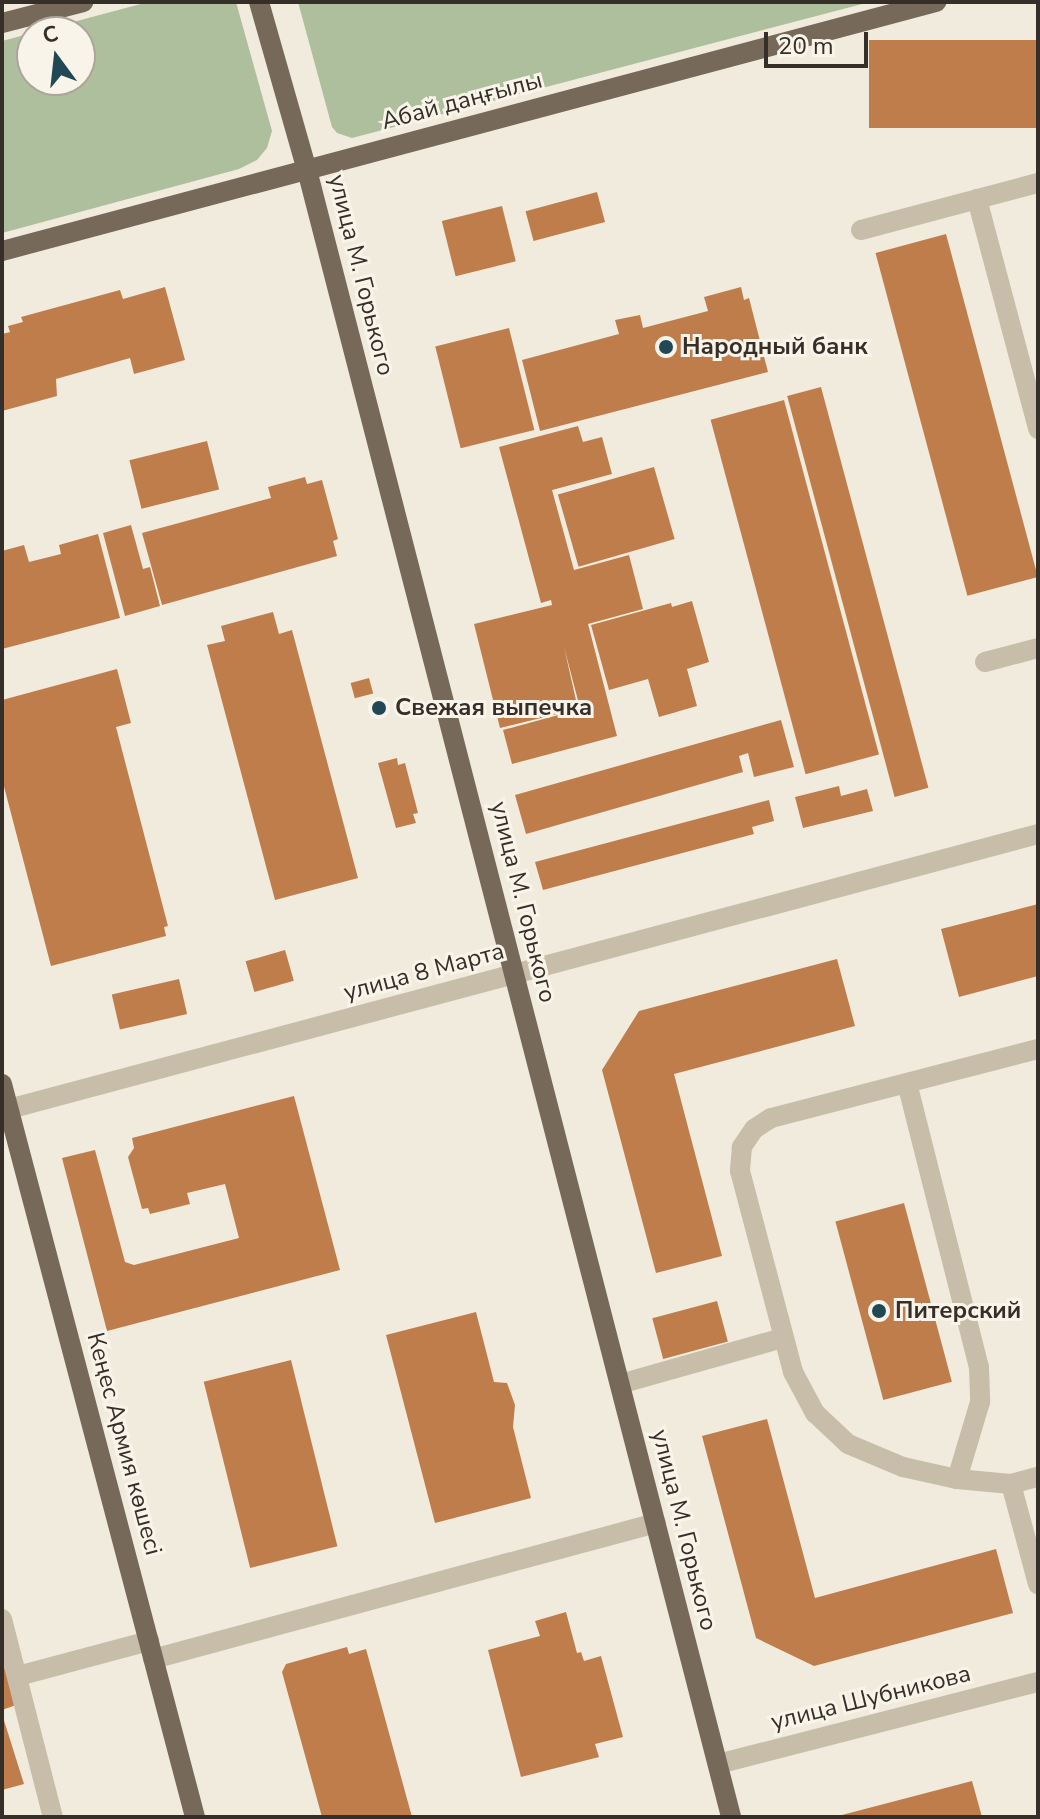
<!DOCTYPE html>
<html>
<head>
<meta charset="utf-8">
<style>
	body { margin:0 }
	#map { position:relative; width:1040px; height:1819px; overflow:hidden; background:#f1ebdd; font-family:"Nunito Sans",sans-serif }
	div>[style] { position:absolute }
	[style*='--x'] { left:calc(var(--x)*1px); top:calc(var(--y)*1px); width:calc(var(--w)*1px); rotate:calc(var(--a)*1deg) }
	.green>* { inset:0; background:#aebf9d }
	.building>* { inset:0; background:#c07d4c; transform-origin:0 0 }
	.minor>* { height:20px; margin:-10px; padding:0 10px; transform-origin:10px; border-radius:10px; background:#c8bda9 }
	.major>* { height:20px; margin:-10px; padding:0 10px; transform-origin:10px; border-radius:10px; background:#77695a }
	.dots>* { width:22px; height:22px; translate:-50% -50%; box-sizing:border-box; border:4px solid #f9f4e9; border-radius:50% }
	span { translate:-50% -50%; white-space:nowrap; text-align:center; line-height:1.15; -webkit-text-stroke:6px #f9f4e9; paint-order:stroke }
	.street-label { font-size:24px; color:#362f29 }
	.poi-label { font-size:24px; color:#362f29; font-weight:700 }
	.left { translate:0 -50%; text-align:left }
	.frame { position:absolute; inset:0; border:4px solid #362f29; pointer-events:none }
	.north { position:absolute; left:16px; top:16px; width:80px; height:80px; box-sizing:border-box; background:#f9f4e9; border:2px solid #aba59c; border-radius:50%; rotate:345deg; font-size:22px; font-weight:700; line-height:32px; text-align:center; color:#362f29 }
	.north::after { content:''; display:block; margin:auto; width:28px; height:36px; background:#204855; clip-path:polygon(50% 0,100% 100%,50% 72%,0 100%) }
	.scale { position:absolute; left:764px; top:32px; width:104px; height:36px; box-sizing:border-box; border:4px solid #362f29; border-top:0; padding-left:10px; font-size:24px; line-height:28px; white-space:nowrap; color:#362f29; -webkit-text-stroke:6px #f9f4e9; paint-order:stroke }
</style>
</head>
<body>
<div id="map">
	<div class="green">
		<div style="clip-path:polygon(148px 2px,236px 2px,272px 131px,267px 148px,257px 160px,239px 169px,2px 233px,2px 41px,32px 33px,32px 80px,80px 80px,80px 32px,36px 32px)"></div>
		<div style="clip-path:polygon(298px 2px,870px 2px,352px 138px,337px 133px,332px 127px)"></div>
	</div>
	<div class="building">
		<div style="left:1038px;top:40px;width:88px;height:169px;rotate:90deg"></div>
		<div style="left:597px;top:192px;width:31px;height:74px;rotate:75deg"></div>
		<div style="left:502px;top:206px;width:57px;height:62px;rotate:76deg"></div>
		<div style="left:946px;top:234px;width:355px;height:73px;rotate:75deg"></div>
		<div style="clip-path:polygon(165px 287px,185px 360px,134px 374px,130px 358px,56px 379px,57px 396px,2px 411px,2px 334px,10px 332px,8px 326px,23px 322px,21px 317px,120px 290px,123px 299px)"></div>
		<div style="clip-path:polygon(741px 287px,744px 300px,749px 298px,768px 372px,540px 431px,522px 360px,619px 334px,615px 320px,640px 315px,643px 328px,708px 311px,704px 297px)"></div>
		<div style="left:509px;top:328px;width:105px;height:76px;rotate:76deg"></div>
		<div style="left:821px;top:387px;width:415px;height:35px;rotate:75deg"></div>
		<div style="left:784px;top:400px;width:367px;height:76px;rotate:75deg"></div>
		<div style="clip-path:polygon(578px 426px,583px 442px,602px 437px,612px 474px,552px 490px,574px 570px,629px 555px,643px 609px,588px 624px,617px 736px,512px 764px,503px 730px,584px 708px,580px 708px,564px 647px,578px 709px,500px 728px,474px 624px,552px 605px,551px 600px,541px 603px,499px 447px)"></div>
		<div style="left:207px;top:441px;width:50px;height:80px;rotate:76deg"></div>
		<div style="left:654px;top:467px;width:75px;height:100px;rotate:74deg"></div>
		<div style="clip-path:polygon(305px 477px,307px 484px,322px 480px,338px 539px,333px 541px,337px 556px,162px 605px,142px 533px,271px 498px,268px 487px)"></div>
		<div style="clip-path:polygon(131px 525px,143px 569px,150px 567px,160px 606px,125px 616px,103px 533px)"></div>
		<div style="clip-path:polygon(98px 534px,120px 618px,2px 649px,2px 551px,24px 545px,29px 562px,61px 554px,59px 545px)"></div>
		<div style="clip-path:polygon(692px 601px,709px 662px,687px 669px,697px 706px,659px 717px,648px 679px,609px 690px,591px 625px,671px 603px,672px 607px)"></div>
		<div style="clip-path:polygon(273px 612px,279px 634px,292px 630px,358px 878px,275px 900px,207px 645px,225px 641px,221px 626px)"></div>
		<div style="clip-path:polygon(117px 669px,131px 723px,116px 727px,168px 926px,164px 927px,166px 936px,51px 966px,2px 779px,2px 700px)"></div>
		<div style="left:369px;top:678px;width:16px;height:19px;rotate:75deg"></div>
		<div style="clip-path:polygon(781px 720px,794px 767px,754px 777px,748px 753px,739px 756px,743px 772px,526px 834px,515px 795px)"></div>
		<div style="clip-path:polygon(397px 758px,398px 765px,405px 763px,418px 813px,413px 814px,416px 823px,396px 828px,378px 763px)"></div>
		<div style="clip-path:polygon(839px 786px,841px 796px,867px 789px,873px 811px,803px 828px,795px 797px)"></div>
		<div style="clip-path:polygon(769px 800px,774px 821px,752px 827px,754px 834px,543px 890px,535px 862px)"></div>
		<div style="clip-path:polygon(1038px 904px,1038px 976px,959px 997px,941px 929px)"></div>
		<div style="left:285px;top:950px;width:32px;height:41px;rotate:74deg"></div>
		<div style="clip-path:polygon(837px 959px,855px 1026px,674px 1074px,722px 1256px,656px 1273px,602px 1070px,639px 1011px)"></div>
		<div style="left:179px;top:979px;width:36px;height:69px;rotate:77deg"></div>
		<div style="clip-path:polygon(294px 1096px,340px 1270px,107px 1331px,62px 1158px,95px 1150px,125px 1262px,134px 1265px,239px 1238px,225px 1184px,187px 1193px,190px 1204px,150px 1214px,148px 1208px,142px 1209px,128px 1157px,134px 1148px,132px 1138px)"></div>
		<div style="left:904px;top:1203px;width:185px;height:71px;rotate:75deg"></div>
		<div style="left:717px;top:1301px;width:42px;height:67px;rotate:75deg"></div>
		<div style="clip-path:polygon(476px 1312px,494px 1382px,507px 1383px,515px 1405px,513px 1427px,531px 1498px,435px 1523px,386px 1335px)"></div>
		<div style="left:291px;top:1360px;width:192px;height:90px;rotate:76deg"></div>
		<div style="clip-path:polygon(767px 1419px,815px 1598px,996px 1549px,1013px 1613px,814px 1666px,756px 1638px,702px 1436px)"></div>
		<div style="clip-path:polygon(566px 1612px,577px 1653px,581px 1652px,584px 1661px,601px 1656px,623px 1737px,595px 1744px,599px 1757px,521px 1777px,488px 1650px,540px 1636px,535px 1621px)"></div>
		<div style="clip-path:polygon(347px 1647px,349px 1654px,366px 1649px,412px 1817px,322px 1817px,282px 1672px,286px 1664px)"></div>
		<div style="clip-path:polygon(2px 1660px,16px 1705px,2px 1710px)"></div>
		<div style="clip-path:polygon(2px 1714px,24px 1784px,2px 1790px)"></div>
		<div style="clip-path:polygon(972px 1781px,982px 1817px,838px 1817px,838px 1816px)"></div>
	</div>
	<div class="minor">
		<div style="--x:977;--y:199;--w:238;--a:75.1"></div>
		<div style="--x:861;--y:230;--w:183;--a:-14.9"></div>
		<div style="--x:985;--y:662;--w:55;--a:-14.8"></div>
		<div style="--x:1038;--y:1049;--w:276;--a:165.5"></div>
		<div style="--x:771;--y:1118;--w:20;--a:147"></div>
		<div style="--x:754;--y:1129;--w:22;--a:124"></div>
		<div style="--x:742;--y:1147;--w:24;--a:95"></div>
		<div style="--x:740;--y:1171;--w:208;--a:75.2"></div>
		<div style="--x:793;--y:1372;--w:47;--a:61.8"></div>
		<div style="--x:815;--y:1413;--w:45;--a:43.2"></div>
		<div style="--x:848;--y:1444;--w:60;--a:22.7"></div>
		<div style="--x:903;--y:1467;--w:55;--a:12.5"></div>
		<div style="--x:957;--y:1479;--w:54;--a:5.3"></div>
		<div style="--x:1011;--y:1484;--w:28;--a:-15"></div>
		<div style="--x:907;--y:1083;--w:293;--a:75.8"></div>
		<div style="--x:979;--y:1367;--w:35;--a:88"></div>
		<div style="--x:980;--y:1402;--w:80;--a:106.6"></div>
		<div style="--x:9;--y:1109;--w:1065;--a:-14.96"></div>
		<div style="--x:620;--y:1384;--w:169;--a:-15.8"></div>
		<div style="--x:1011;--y:1484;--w:104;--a:74.9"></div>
		<div style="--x:2;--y:1619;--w:204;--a:75.6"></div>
		<div style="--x:153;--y:1659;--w:521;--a:-15.13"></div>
		<div style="--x:18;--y:1676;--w:136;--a:-15"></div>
		<div style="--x:718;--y:1764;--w:330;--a:-14.4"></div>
	</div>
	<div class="major">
		<div style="--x:259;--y:2;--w:175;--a:74.1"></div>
		<div style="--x:307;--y:170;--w:1701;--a:75.56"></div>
		<div style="--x:2;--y:23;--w:84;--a:-14.5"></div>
		<div style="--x:2;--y:251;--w:967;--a:-14.93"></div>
		<div style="--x:2;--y:1084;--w:758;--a:75.25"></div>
	</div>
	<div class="dots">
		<div style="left:666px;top:347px;background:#204855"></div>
		<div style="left:379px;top:708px;background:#204855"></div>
		<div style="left:879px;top:1311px;background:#204855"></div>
	</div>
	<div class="street-label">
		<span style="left:462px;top:101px;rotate:-15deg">Абай даңғылы</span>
		<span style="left:361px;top:275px;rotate:76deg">улица М. Горького</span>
		<span style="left:523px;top:902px;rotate:76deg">улица М. Горького</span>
		<span style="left:424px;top:972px;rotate:-15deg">улица 8 Марта</span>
		<span style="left:124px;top:1444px;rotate:75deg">Кеңес Армия көшесі</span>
		<span style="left:684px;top:1530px;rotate:76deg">улица М. Горького</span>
		<span style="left:871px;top:1698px;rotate:-14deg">улица Шубникова</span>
	</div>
	<div class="poi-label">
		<span class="left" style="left:682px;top:347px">Народный банк</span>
		<span class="left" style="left:395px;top:708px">Свежая выпечка</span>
		<span class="left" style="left:895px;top:1311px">Питерский</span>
	</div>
	<div class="frame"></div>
	<div class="north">С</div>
	<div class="scale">20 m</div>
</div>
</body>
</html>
